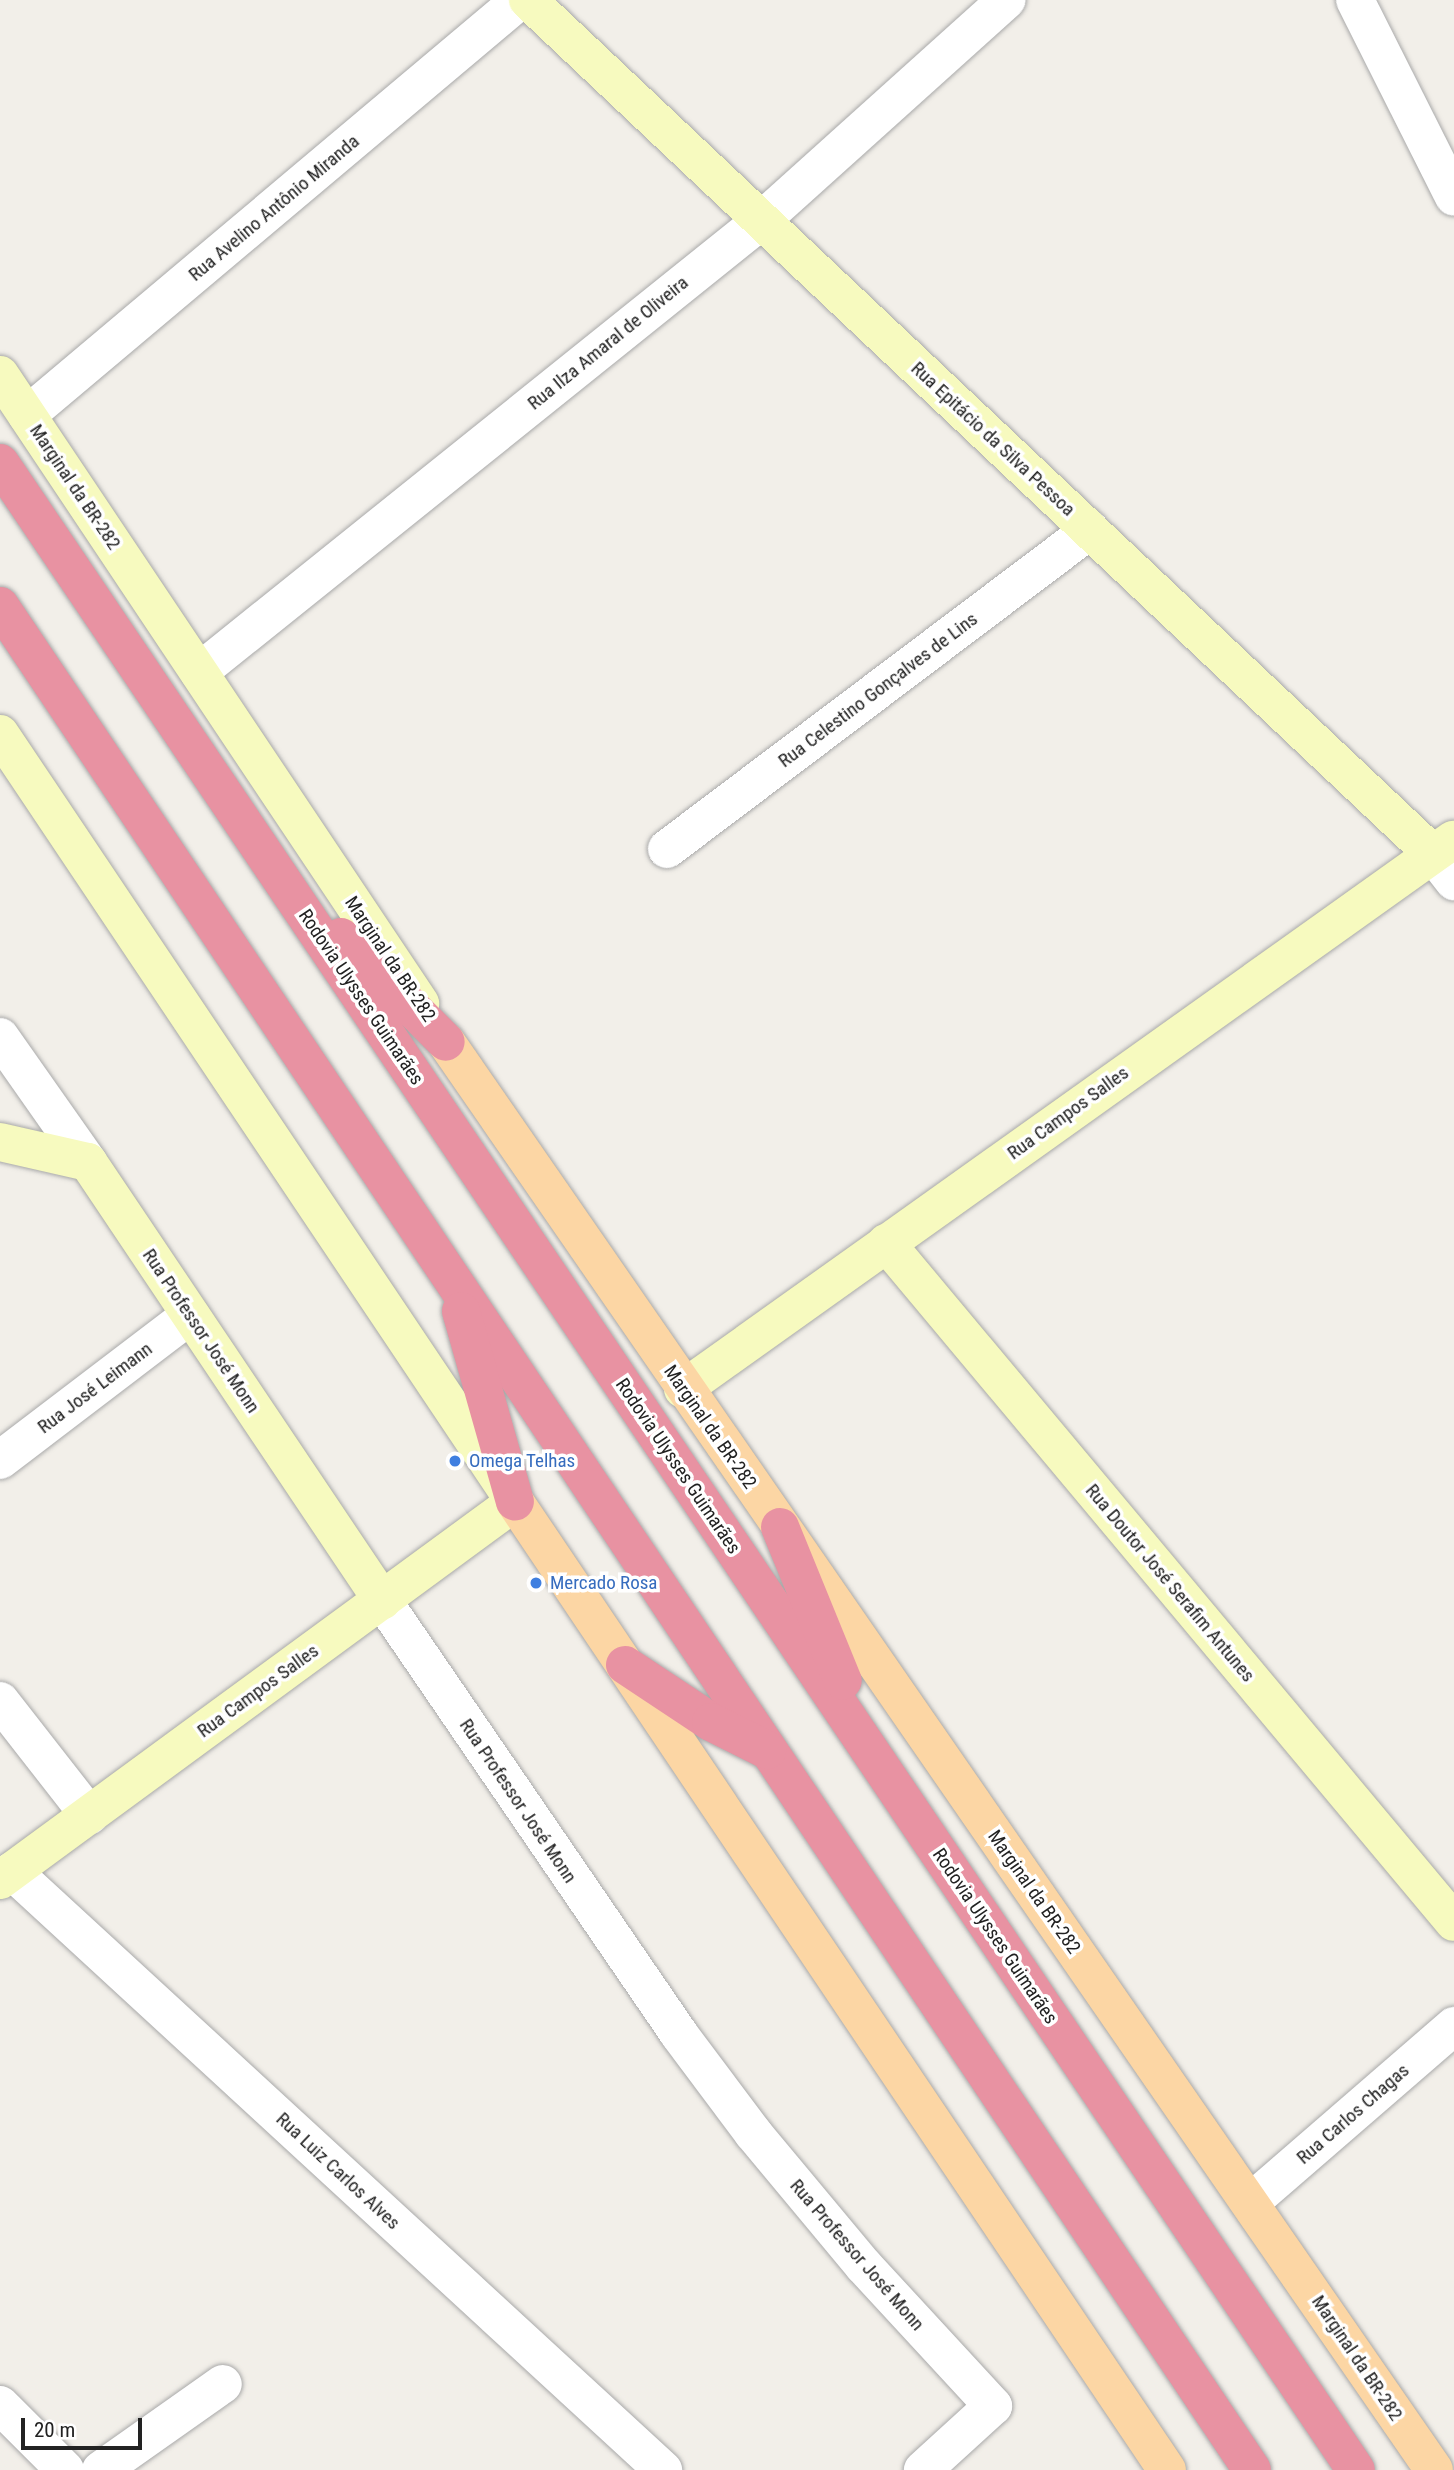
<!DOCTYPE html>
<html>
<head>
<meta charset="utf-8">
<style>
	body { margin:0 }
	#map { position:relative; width:1454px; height:2470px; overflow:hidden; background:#f2efe9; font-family:"Roboto Condensed",sans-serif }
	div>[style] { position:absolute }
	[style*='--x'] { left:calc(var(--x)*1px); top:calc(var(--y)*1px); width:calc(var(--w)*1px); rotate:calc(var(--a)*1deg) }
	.roads { filter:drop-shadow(0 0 2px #a9a9a9) drop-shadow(0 0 2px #a9a9a9) }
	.street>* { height:38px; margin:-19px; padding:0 19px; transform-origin:19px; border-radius:19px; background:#fff }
	.secondary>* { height:38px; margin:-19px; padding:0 19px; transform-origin:19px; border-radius:19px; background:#f7fabf }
	.primary>* { height:38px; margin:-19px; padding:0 19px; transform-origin:19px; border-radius:19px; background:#fcd6a4 }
	.highway>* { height:38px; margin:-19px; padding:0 19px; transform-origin:19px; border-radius:19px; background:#e892a2 }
	.dots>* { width:19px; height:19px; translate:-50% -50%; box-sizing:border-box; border:4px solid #fff; border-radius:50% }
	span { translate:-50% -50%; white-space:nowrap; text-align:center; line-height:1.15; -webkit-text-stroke:7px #fff; paint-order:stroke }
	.street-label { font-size:19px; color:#222 }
	.shop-label { font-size:19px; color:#366cbe }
	.left { translate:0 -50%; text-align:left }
	.scale { position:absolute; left:21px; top:2418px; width:121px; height:32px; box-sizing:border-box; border:4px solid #222; border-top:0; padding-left:9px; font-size:21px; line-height:24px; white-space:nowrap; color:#222; -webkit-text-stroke:5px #fff; paint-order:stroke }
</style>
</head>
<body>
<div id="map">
	<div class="roads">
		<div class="street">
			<div style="--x:1355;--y:0;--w:220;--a:63.3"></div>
			<div style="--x:27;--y:415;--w:644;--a:-40.09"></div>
			<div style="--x:199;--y:672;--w:722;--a:-38.76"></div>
			<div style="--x:762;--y:220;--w:329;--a:-42"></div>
			<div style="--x:667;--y:849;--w:530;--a:-37.02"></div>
			<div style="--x:1432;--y:853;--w:36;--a:52"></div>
			<div style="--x:0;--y:1037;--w:153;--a:54.9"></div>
			<div style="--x:0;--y:1460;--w:239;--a:-37.3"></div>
			<div style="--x:382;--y:1600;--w:526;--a:55.61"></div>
			<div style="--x:679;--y:2034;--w:124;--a:53.2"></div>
			<div style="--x:753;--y:2133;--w:172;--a:50.2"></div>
			<div style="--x:863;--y:2265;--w:192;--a:47.3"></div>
			<div style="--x:993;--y:2406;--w:95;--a:137.6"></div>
			<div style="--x:0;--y:1701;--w:145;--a:52"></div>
			<div style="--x:12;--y:1871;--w:885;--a:42.62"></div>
			<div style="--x:1251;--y:2202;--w:269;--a:-40.9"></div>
			<div style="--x:0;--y:2405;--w:92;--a:45"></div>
			<div style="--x:101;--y:2470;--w:149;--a:-35.2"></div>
		</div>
		<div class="secondary">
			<div style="--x:528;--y:0;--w:1243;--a:43.34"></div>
			<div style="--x:0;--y:375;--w:756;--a:56.23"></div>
			<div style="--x:0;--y:734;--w:925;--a:56.16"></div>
			<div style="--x:515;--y:1502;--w:639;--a:143.72"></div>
			<div style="--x:0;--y:1142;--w:90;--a:12.8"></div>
			<div style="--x:88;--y:1162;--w:528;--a:56.13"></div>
			<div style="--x:886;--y:1243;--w:885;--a:50.09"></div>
			<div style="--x:683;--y:1389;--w:946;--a:-35.49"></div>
		</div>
		<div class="primary">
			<div style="--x:446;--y:1042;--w:1736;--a:55.32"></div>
			<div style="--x:515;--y:1502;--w:1167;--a:56.04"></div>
		</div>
		<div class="highway">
			<div style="--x:0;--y:463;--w:2422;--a:55.96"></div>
			<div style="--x:0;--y:606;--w:2245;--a:56.11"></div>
			<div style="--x:341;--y:937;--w:148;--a:45"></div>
			<div style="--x:461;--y:1311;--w:198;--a:74.2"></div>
			<div style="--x:780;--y:1527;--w:166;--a:67.8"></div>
			<div style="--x:625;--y:1665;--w:103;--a:33.5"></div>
			<div style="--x:711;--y:1722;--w:63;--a:26.6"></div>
		</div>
	</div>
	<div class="dots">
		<div style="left:455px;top:1461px;background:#3f7fe0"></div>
		<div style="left:536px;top:1583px;background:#3f7fe0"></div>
	</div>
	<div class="street-label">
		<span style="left:274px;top:208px;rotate:-40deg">Rua Avelino Antônio Miranda</span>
		<span style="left:608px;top:343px;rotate:-39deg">Rua Ilza Amaral de Oliveira</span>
		<span style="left:993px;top:439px;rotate:43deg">Rua Epitácio da Silva Pessoa</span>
		<span style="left:75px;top:487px;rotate:56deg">Marginal da BR-282</span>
		<span style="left:878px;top:690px;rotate:-37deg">Rua Celestino Gonçalves de Lins</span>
		<span style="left:390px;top:959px;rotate:56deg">Marginal da BR-282</span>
		<span style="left:361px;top:997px;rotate:56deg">Rodovia Ulysses Guimarães</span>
		<span style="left:1068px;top:1113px;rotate:-36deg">Rua Campos Salles</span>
		<span style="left:201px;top:1331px;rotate:56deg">Rua Professor José Monn</span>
		<span style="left:95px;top:1388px;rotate:-37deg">Rua José Leimann</span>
		<span style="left:710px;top:1427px;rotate:55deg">Marginal da BR-282</span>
		<span style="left:678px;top:1466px;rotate:56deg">Rodovia Ulysses Guimarães</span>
		<span style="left:1170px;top:1583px;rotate:50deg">Rua Doutor José Serafim Antunes</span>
		<span style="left:258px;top:1691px;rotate:-36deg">Rua Campos Salles</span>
		<span style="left:518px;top:1801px;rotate:56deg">Rua Professor José Monn</span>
		<span style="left:1034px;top:1892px;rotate:55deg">Marginal da BR-282</span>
		<span style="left:995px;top:1936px;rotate:56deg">Rodovia Ulysses Guimarães</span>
		<span style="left:1353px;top:2114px;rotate:-41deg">Rua Carlos Chagas</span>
		<span style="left:338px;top:2171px;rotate:43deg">Rua Luiz Carlos Alves</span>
		<span style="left:857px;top:2255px;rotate:49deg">Rua Professor José Monn</span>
		<span style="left:1357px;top:2358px;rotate:56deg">Marginal da BR-282</span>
	</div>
	<div class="shop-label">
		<span class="left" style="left:469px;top:1461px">Omega Telhas</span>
		<span class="left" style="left:550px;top:1583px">Mercado Rosa</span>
	</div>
	<div class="scale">20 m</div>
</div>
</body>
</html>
